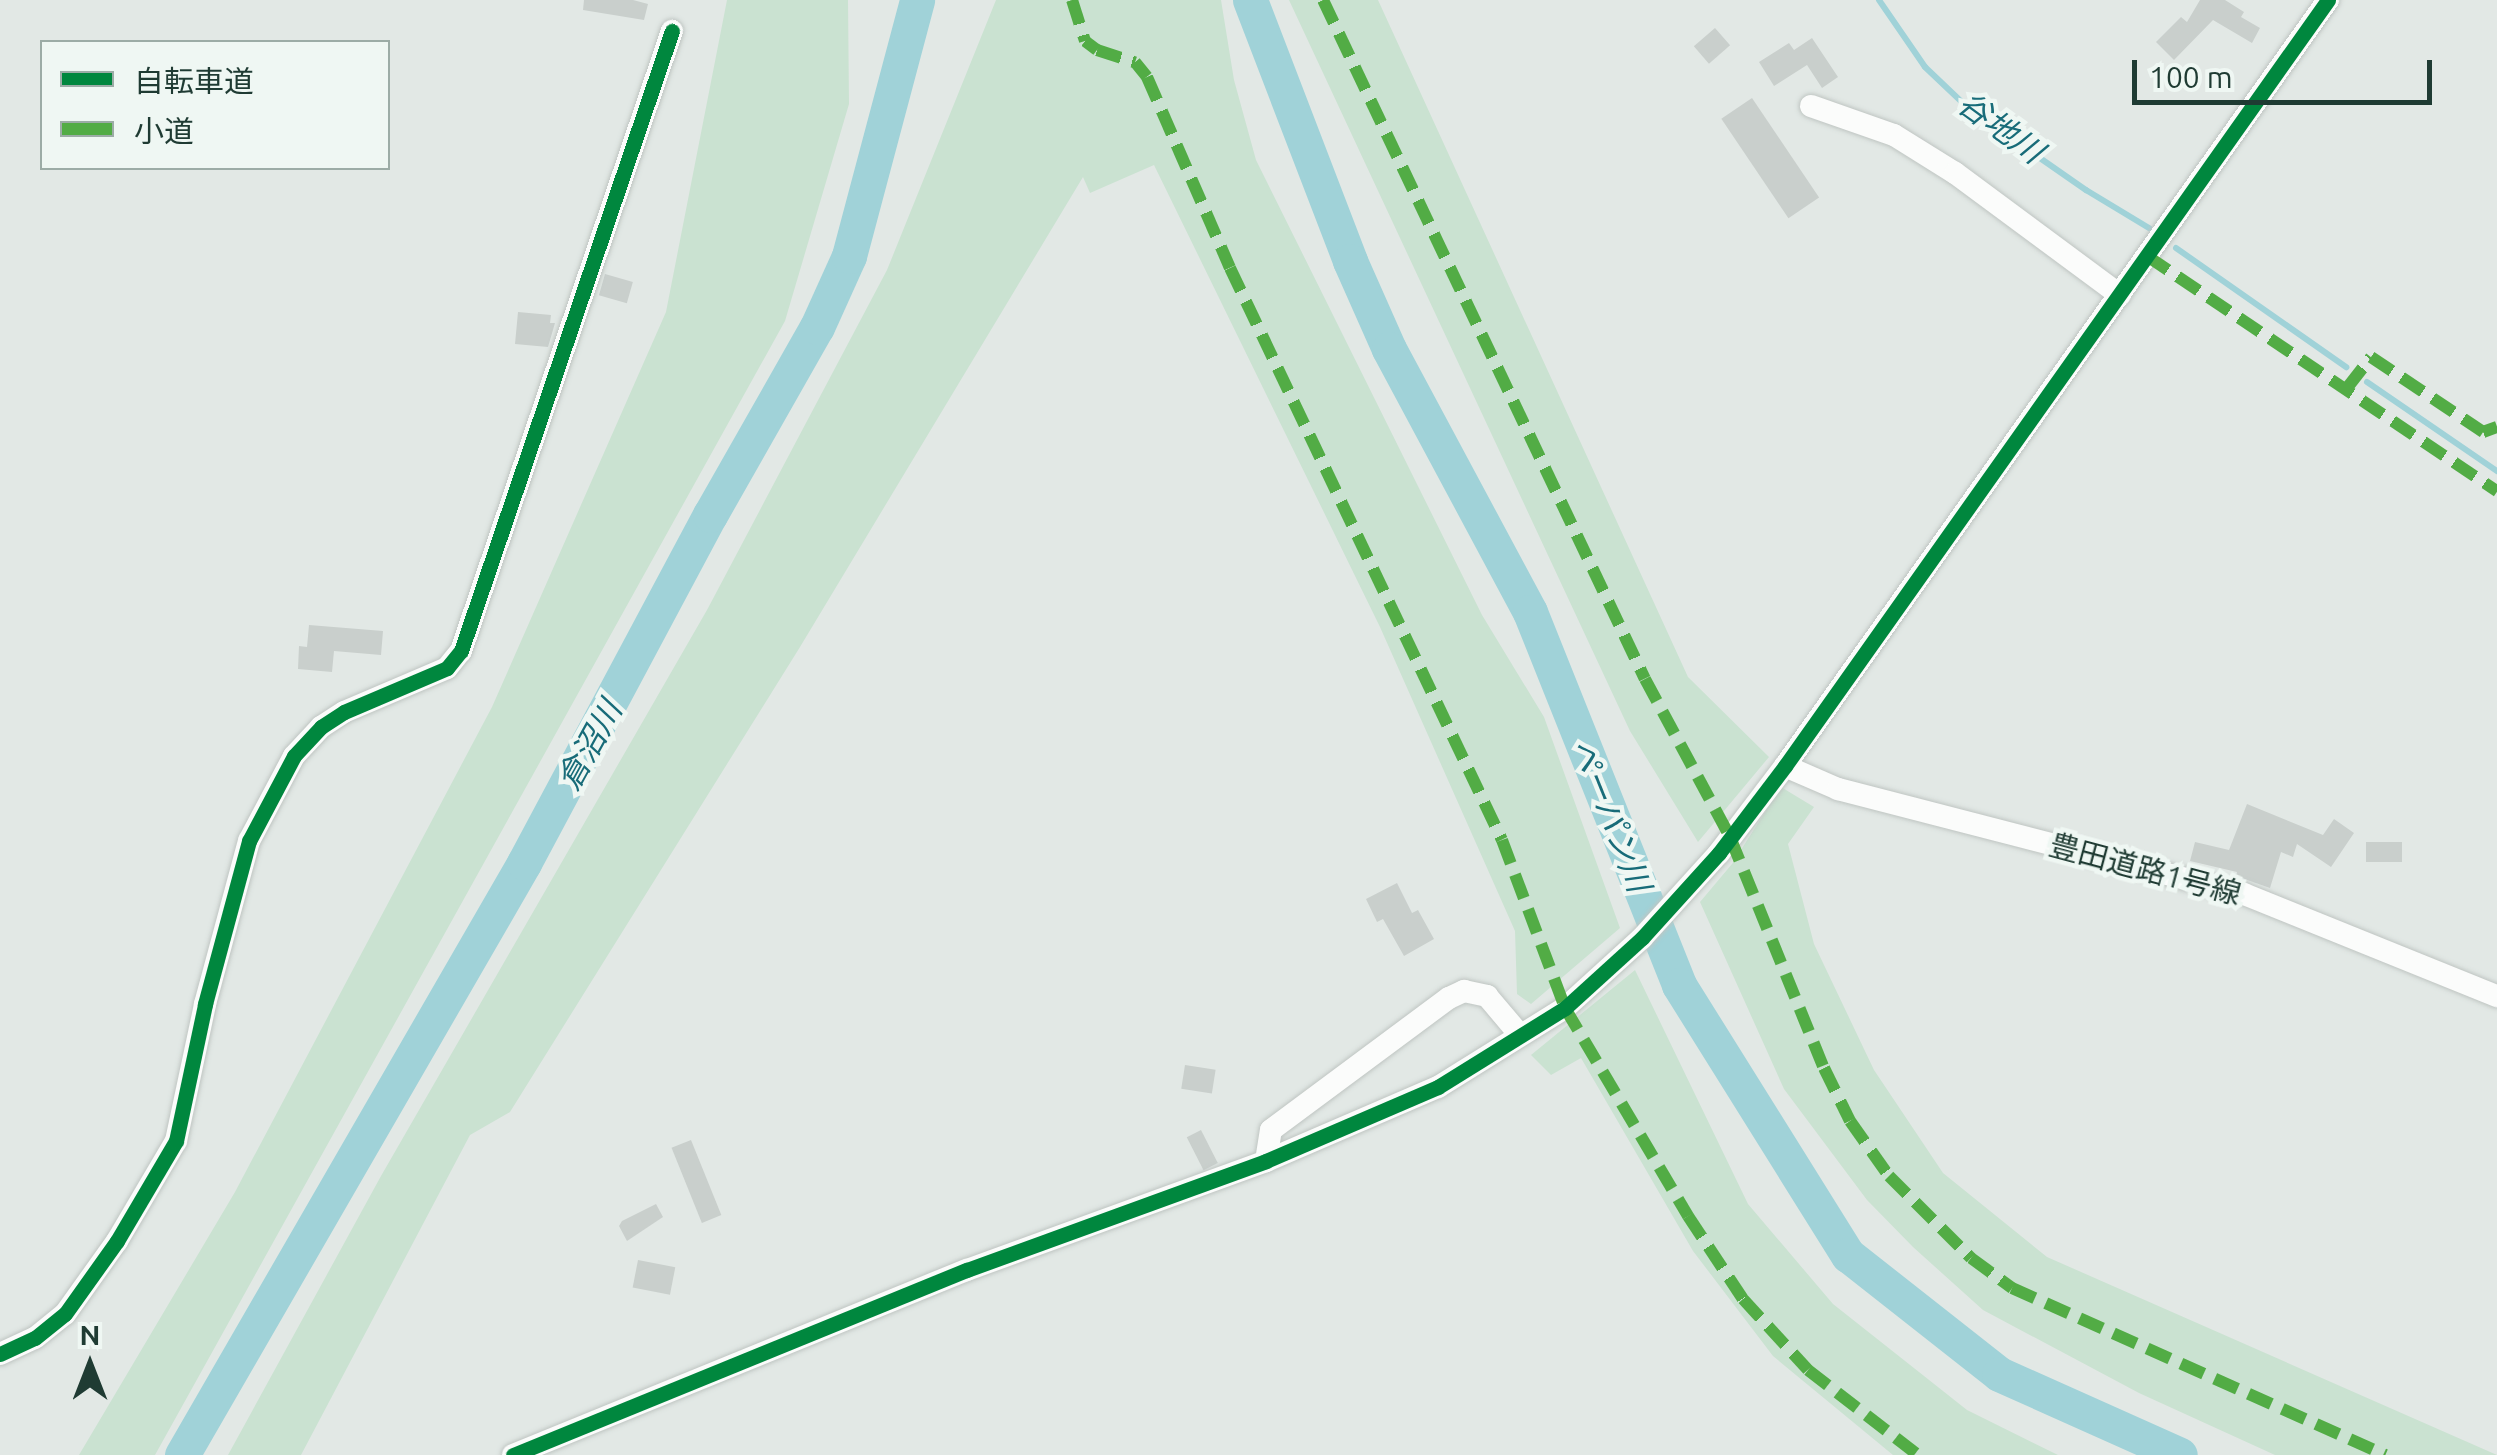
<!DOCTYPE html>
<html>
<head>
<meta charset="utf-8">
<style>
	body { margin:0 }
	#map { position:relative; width:2497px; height:1455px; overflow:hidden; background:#e2e8e5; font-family:Ubuntu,"Noto Sans JP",sans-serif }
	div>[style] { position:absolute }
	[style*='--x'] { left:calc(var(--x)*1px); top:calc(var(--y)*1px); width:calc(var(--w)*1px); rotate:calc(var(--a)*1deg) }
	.green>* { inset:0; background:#cae2d1 }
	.stream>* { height:6px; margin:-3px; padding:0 3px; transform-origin:3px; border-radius:3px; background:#a0d2d8 }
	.river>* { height:35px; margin:-17.5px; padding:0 17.5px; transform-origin:17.5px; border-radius:17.5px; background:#a0d2d8 }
	.building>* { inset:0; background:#c9cfcc; transform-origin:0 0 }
	.roads { filter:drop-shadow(0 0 2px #bfc5c2) drop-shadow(0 0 2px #bfc5c2) }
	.minor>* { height:22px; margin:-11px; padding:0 11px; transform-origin:11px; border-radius:11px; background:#fbfcfb }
	.quiet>* { height:12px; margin-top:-6px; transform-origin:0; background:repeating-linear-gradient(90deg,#52ac45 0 25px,transparent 0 37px) }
	.cycleway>* { height:15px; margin:-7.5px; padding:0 7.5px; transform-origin:7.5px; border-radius:7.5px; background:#00873e }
	span { translate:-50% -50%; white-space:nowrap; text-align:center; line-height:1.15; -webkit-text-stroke:9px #eff7f3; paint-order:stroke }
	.street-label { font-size:30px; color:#1f3b33 }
	.water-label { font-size:32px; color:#186c79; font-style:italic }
	.legend { position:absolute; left:40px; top:40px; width:350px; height:130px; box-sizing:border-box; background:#eff7f3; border:2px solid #9caca6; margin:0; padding:12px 18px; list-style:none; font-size:30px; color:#1f3b33 }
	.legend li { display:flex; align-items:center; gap:20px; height:50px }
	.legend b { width:50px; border:2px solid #9caca6 }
	.north { position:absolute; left:40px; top:1315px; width:100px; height:100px; -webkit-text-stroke:8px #eff7f3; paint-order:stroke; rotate:0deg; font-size:28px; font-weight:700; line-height:40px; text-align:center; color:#1f3b33 }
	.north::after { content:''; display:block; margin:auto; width:35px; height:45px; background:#1f3b33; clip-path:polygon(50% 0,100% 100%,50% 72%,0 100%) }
	.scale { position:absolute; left:2132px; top:60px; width:300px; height:45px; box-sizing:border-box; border:5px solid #1f3b33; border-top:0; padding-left:12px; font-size:30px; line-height:35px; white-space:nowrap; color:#1f3b33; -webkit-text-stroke:8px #eff7f3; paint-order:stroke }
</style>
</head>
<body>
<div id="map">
	<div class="green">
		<div style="clip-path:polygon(727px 0,848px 0,849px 104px,785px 321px,155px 1455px,79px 1455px,235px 1192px,492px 707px,666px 312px)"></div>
		<div style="clip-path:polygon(996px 0,1221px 0,1234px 80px,1256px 160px,1482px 615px,1544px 717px,1620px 928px,1531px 1004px,1517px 994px,1515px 931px,1380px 627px,1154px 165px,1090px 193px,1083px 177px,800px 647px,510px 1112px,470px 1135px,301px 1455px,228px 1455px,381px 1176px,707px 610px,887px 270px)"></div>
		<div style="clip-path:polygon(1289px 0,1378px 0,1688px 677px,1769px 757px,1698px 842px,1630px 731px)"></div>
		<div style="clip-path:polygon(1781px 787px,1814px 807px,1788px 844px,1814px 944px,1874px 1070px,1943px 1173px,2047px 1257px,2497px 1455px,2275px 1455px,2139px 1393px,1983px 1310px,1913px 1247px,1867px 1200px,1784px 1089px,1700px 902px,1732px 864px)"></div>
		<div style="clip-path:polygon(1635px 970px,1748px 1204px,1833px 1304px,1967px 1410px,2058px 1455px,1893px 1455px,1773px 1356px,1693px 1251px,1581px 1058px,1551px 1075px,1531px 1055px)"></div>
	</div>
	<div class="stream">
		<div style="--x:1879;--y:0;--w:81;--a:55.5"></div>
		<div style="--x:1925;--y:67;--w:59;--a:43.6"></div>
		<div style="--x:1968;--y:108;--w:144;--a:34.8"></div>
		<div style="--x:2086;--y:190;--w:74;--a:31.1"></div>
		<div style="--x:2176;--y:248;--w:208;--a:35"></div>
		<div style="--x:2367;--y:382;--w:158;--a:34.4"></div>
	</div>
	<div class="river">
		<div style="--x:1250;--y:0;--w:280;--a:69"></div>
		<div style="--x:1350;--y:261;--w:96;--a:66.1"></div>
		<div style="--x:1389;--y:349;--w:298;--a:61.8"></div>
		<div style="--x:1530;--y:612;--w:402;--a:68.2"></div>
		<div style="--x:1679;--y:985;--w:319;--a:58"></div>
		<div style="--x:1848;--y:1255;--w:192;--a:38.2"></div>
		<div style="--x:1999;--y:1374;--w:198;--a:24.1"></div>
		<div style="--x:182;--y:1455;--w:684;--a:-59.98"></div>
		<div style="--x:524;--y:863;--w:395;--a:-61.9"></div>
		<div style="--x:710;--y:515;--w:216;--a:-60.4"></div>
		<div style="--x:817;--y:327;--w:78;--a:-65.7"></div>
		<div style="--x:849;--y:256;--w:265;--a:-75.1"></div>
	</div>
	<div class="building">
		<div style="clip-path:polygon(584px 0,633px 0,648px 4px,644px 20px,583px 10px)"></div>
		<div style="clip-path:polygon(2200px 0,2225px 0,2244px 12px,2241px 17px,2260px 28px,2252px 43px,2213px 20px,2174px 60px,2156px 42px,2181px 17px,2187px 22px)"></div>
		<div style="left:1715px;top:28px;width:23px;height:28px;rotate:49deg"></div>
		<div style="clip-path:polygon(1812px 38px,1838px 77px,1822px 88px,1807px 65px,1774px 86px,1759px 62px,1789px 43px,1794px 50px)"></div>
		<div style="left:1752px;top:98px;width:120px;height:37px;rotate:56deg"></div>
		<div style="left:605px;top:274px;width:29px;height:22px;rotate:16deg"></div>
		<div style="clip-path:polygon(518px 312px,551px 315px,550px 323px,555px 323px,548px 347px,515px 344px)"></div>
		<div style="clip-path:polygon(309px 625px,383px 631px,381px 655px,334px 651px,332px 672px,298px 669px,299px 646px,307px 647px)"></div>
		<div style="clip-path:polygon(2247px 804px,2323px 835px,2334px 819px,2354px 833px,2331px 867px,2297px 844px,2293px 857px,2281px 852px,2270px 888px,2236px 876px,2237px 872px,2190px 861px,2195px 842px,2229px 850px)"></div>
		<div style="left:2366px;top:842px;width:36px;height:20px"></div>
		<div style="clip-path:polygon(1397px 883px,1412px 913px,1418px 910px,1434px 939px,1404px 956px,1383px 919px,1377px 922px,1366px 899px)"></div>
		<div style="left:1185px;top:1065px;width:31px;height:24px;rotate:9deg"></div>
		<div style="left:1201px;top:1130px;width:37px;height:16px;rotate:63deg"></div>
		<div style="left:691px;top:1140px;width:81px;height:21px;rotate:68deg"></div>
		<div style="clip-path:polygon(656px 1204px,663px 1217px,627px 1241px,619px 1226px,622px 1221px)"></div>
		<div style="left:638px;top:1260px;width:38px;height:28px;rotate:11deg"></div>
	</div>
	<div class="roads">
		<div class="minor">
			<div style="--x:1811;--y:106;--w:88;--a:19.3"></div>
			<div style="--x:1894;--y:135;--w:72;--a:31.9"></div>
			<div style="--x:1955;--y:173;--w:205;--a:36.5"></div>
			<div style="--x:1785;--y:766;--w:58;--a:23.5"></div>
			<div style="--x:1838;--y:789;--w:419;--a:14.5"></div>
			<div style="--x:2244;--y:894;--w:273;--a:22"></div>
			<div style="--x:1266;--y:1161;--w:31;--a:-81"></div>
			<div style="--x:1271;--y:1130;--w:222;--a:-36.6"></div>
			<div style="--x:1449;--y:998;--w:17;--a:-25"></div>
			<div style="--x:1464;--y:991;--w:24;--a:12"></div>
			<div style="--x:1487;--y:996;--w:51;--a:49.8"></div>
			<div style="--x:0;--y:1354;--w:38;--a:-25"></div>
			<div style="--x:35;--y:1338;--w:38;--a:-39"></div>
			<div style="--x:65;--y:1314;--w:90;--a:-54.5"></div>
			<div style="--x:117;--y:1241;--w:116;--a:-59.5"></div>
			<div style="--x:176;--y:1141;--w:140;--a:-78"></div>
			<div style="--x:205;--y:1004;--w:169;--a:-74.9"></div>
			<div style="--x:249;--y:841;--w:96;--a:-62.1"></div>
			<div style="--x:294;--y:756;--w:40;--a:-47"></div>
			<div style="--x:321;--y:727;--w:27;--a:-33"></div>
			<div style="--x:344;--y:712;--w:112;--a:-23.1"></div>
			<div style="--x:447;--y:668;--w:22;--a:-51"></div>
			<div style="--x:461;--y:651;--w:655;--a:-71.21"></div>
			<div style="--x:513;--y:1455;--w:490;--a:-22.2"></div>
			<div style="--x:967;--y:1270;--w:318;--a:-20"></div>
			<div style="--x:1266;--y:1161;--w:187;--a:-23.3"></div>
			<div style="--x:1438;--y:1087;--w:150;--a:-31.9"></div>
			<div style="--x:1565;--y:1008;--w:104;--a:-42.3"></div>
			<div style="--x:1642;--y:938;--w:115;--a:-47.8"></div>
			<div style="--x:1719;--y:853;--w:109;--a:-52.8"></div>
			<div style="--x:1785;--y:766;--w:939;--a:-54.67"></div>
		</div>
	</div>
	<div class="quiet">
		<div style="--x:1072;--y:0;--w:43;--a:72.4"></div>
		<div style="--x:1085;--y:41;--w:15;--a:37"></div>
		<div style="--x:1097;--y:50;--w:40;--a:18"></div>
		<div style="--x:1135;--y:62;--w:19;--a:51"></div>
		<div style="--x:1147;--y:77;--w:208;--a:66.5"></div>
		<div style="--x:1230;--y:268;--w:633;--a:64.57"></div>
		<div style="--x:1502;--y:840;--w:179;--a:69.4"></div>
		<div style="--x:1565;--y:1008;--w:242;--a:59.4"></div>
		<div style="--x:1688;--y:1216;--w:100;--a:56.5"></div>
		<div style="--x:1743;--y:1299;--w:96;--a:47.5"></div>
		<div style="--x:1808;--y:1370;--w:139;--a:37.7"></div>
		<div style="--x:1323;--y:0;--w:751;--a:64.63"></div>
		<div style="--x:1645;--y:679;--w:179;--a:61.7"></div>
		<div style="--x:1730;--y:837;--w:249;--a:67.9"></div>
		<div style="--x:1824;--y:1068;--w:59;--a:63.9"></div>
		<div style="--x:1850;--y:1121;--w:67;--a:54.7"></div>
		<div style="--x:1889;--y:1176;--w:116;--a:45"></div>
		<div style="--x:1971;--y:1258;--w:51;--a:36.2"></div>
		<div style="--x:2012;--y:1288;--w:409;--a:24.1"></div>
		<div style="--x:2147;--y:256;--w:422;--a:33.9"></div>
		<div style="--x:2347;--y:388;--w:39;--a:-52"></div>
		<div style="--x:2371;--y:357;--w:135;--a:33.8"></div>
		<div style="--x:2483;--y:432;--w:15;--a:-20"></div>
	</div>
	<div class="cycleway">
		<div style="--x:0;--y:1354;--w:38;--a:-25"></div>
		<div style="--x:35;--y:1338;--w:38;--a:-39"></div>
		<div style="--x:65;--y:1314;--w:90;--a:-54.5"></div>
		<div style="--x:117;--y:1241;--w:116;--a:-59.5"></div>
		<div style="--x:176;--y:1141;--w:140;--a:-78"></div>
		<div style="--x:205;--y:1004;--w:169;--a:-74.9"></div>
		<div style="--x:249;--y:841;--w:96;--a:-62.1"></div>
		<div style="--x:294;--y:756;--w:40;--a:-47"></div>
		<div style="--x:321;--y:727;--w:27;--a:-33"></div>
		<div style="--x:344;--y:712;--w:112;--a:-23.1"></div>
		<div style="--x:447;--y:668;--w:22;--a:-51"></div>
		<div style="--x:461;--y:651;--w:655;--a:-71.21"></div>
		<div style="--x:513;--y:1455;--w:490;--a:-22.2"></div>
		<div style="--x:967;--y:1270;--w:318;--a:-20"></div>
		<div style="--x:1266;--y:1161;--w:187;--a:-23.3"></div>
		<div style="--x:1438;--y:1087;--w:150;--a:-31.9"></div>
		<div style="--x:1565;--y:1008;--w:104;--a:-42.3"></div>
		<div style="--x:1642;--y:938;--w:115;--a:-47.8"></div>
		<div style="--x:1719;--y:853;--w:109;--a:-52.8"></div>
		<div style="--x:1785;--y:766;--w:939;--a:-54.67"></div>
	</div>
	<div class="street-label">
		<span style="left:2145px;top:869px;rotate:15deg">豊田道路1号線</span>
	</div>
	<div class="water-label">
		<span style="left:2001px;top:127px;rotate:36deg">谷地川</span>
		<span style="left:589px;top:745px;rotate:-61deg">倉沼川</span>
		<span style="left:1611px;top:815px;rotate:68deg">ペーパン川</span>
	</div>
	<ul class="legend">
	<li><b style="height:12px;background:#00873e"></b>自転車道</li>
	<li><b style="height:12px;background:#52ac45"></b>小道</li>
	</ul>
	<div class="north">N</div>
	<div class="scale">100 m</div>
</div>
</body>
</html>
